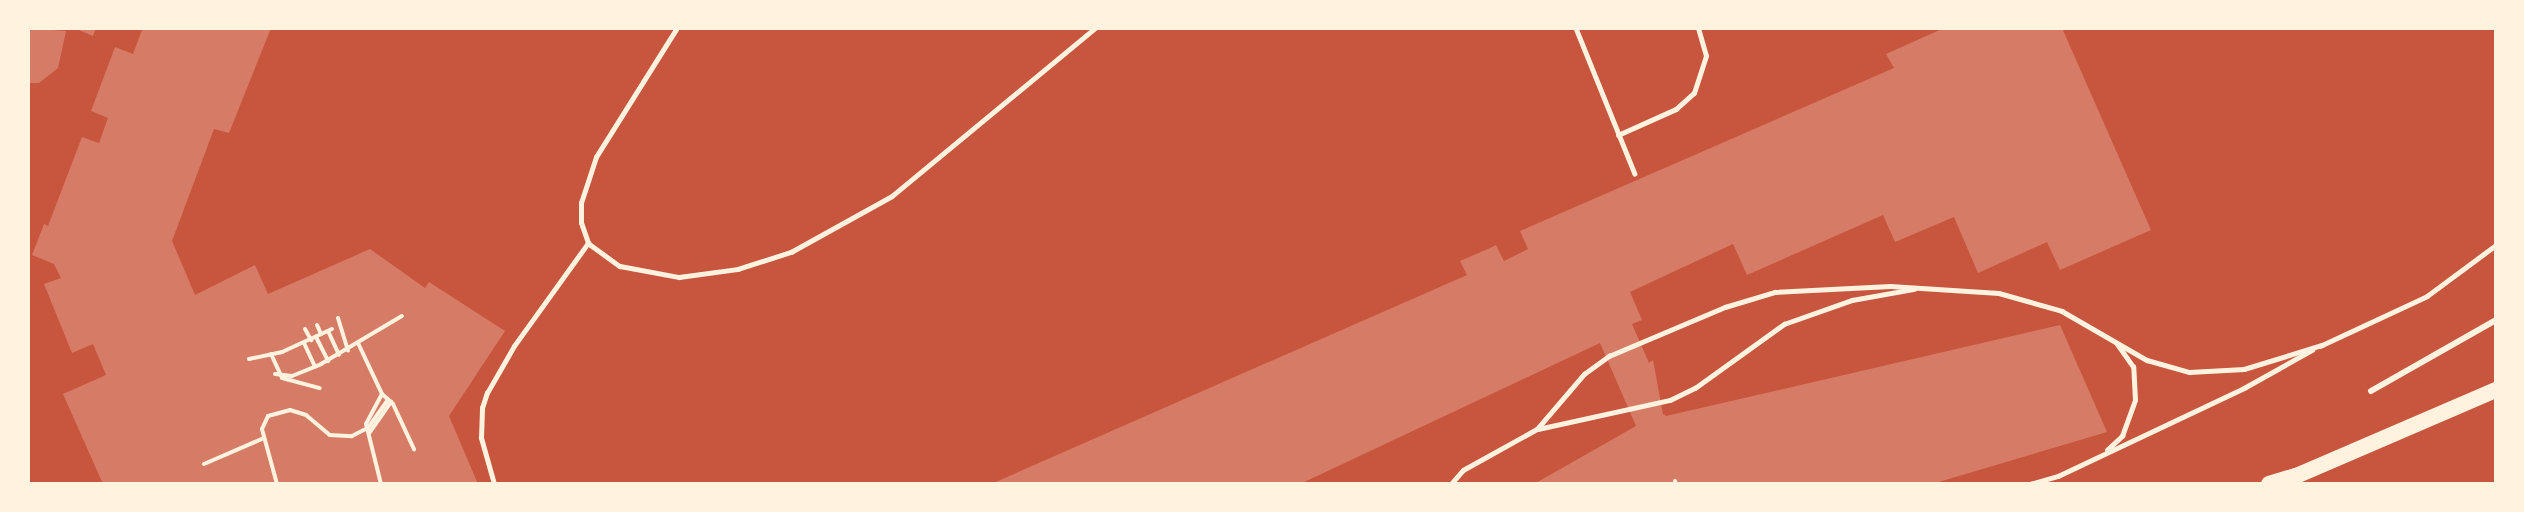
<!DOCTYPE html>
<html>
<head>
<meta charset="utf-8">
<style>
	body { margin:0 }
	#map { position:relative; width:2524px; height:512px; overflow:hidden; background:#c8553d; font-family:Montserrat,sans-serif }
	div>[style] { position:absolute }
	[style*='--x'] { left:calc(var(--x)*1px); top:calc(var(--y)*1px); width:calc(var(--w)*1px); rotate:calc(var(--a)*1deg) }
	.building>* { inset:0; background:#d67c66 }
	.path>* { height:4px; margin:-2px; padding:0 2px; transform-origin:2px; border-radius:2px; background:#fff3e0 }
	.service>* { height:4.5px; margin:-2.25px; padding:0 2.25px; transform-origin:2.25px; border-radius:2.25px; background:#fff3e0 }
	.minor>* { height:6px; margin:-3px; padding:0 3px; transform-origin:3px; border-radius:3px; background:#fff3e0 }
	.trunk>* { height:16px; margin:-8px; padding:0 8px; transform-origin:8px; border-radius:8px; background:#fff3e0 }
	span { translate:-50% -50%; white-space:nowrap; text-align:center; line-height:1.15; -webkit-text-stroke:4.5px #fff3e0; paint-order:stroke }
	.frame { position:absolute; inset:0; border:30px solid #fff3e0; pointer-events:none }
</style>
</head>
<body>
<div id="map">
	<div class="building">
		<div style="clip-path:polygon(28px 28px,66px 31px,58px 68px,39px 83px,28px 83px)"></div>
		<div style="clip-path:polygon(74px 28px,96px 28px,93px 36px)"></div>
		<div style="clip-path:polygon(138px 28px,271px 28px,229px 133px,214px 129px,172px 241px,195px 295px,255px 265px,268px 294px,370px 249px,425px 288px,429px 282px,505px 331px,449px 416px,478px 484px,103px 484px,63px 394px,106px 375px,93px 344px,72px 353px,44px 284px,61px 278px,54px 264px,32px 255px,44px 224px,48px 226px,82px 137px,99px 143px,108px 118px,91px 111px,115px 47px,133px 54px,142px 30px)"></div>
		<div style="clip-path:polygon(1944px 28px,2062px 28px,2151px 230px,2060px 270px,2047px 242px,1978px 273px,1954px 217px,1895px 242px,1883px 215px,1747px 275px,1733px 244px,1630px 292px,1642px 320px,1632px 324px,1649px 363px,1653px 360px,1663px 414px,1666px 416px,2060px 325px,2107px 432px,1932px 484px,1534px 484px,1636px 426px,1600px 343px,1300px 484px,991px 484px,1467px 275px,1460px 261px,1490px 248px,1496px 245px,1504px 261px,1528px 249px,1520px 231px,1894px 68px,1886px 54px)"></div>
	</div>
	<div class="path">
		<div style="--x:338;--y:318;--w:34;--a:73"></div>
		<div style="--x:317;--y:325;--w:10;--a:66"></div>
		<div style="--x:305;--y:329;--w:13;--a:61"></div>
		<div style="--x:328;--y:331;--w:26;--a:65"></div>
		<div style="--x:316;--y:337;--w:27;--a:63"></div>
		<div style="--x:304;--y:343;--w:26;--a:65"></div>
		<div style="--x:358;--y:343;--w:56;--a:64.8"></div>
		<div style="--x:382;--y:394;--w:15;--a:42"></div>
		<div style="--x:393;--y:404;--w:50;--a:65"></div>
		<div style="--x:271;--y:354;--w:26;--a:65"></div>
		<div style="--x:282;--y:378;--w:39;--a:15"></div>
		<div style="--x:249;--y:359;--w:34;--a:-12"></div>
		<div style="--x:282;--y:352;--w:55;--a:-24.7"></div>
		<div style="--x:275;--y:374;--w:17;--a:7"></div>
		<div style="--x:292;--y:376;--w:31;--a:-22"></div>
		<div style="--x:321;--y:364;--w:94;--a:-30.7"></div>
		<div style="--x:370;--y:432;--w:37;--a:-55"></div>
		<div style="--x:204;--y:464;--w:65;--a:-23.4"></div>
		<div style="--x:1675;--y:481;--w:3;--a:72"></div>
		<div style="--x:277;--y:484;--w:57;--a:-105.3"></div>
		<div style="--x:262;--y:429;--w:14;--a:-65"></div>
		<div style="--x:268;--y:416;--w:23;--a:-15"></div>
		<div style="--x:290;--y:410;--w:17;--a:17"></div>
		<div style="--x:306;--y:415;--w:31;--a:40"></div>
		<div style="--x:330;--y:435;--w:22;--a:3"></div>
		<div style="--x:352;--y:436;--w:18;--a:-27"></div>
		<div style="--x:368;--y:428;--w:35;--a:-55"></div>
		<div style="--x:381;--y:484;--w:62;--a:-104"></div>
		<div style="--x:366;--y:424;--w:34;--a:-62"></div>
	</div>
	<div class="service">
		<div style="--x:1576;--y:28;--w:157;--a:68"></div>
		<div style="--x:1618;--y:135;--w:64;--a:-24.1"></div>
		<div style="--x:1676;--y:109;--w:24;--a:-42"></div>
		<div style="--x:1694;--y:93;--w:39;--a:-72"></div>
		<div style="--x:1706;--y:56;--w:29;--a:-106"></div>
		<div style="--x:588;--y:243;--w:21;--a:-109"></div>
		<div style="--x:581;--y:223;--w:20;--a:-90"></div>
		<div style="--x:581;--y:203;--w:48;--a:-71.9"></div>
		<div style="--x:596;--y:157;--w:152;--a:-57.9"></div>
		<div style="--x:2320;--y:346;--w:118;--a:-25"></div>
		<div style="--x:2427;--y:296;--w:86;--a:-36.5"></div>
		<div style="--x:1538;--y:429;--w:135;--a:-12.4"></div>
		<div style="--x:1670;--y:400;--w:28;--a:-26"></div>
		<div style="--x:1695;--y:388;--w:110;--a:-35.7"></div>
		<div style="--x:1784;--y:324;--w:72;--a:-19.4"></div>
		<div style="--x:1852;--y:300;--w:63;--a:-10.1"></div>
		<div style="--x:2107;--y:450;--w:21;--a:-43"></div>
		<div style="--x:2122;--y:436;--w:38;--a:-70"></div>
		<div style="--x:2135;--y:400;--w:33;--a:-93"></div>
		<div style="--x:2133;--y:367;--w:28;--a:-125"></div>
		<div style="--x:494;--y:484;--w:48;--a:-105.8"></div>
		<div style="--x:481;--y:438;--w:30;--a:-88"></div>
		<div style="--x:482;--y:408;--w:16;--a:-72"></div>
		<div style="--x:487;--y:393;--w:54;--a:-60.1"></div>
		<div style="--x:514;--y:346;--w:127;--a:-54.3"></div>
		<div style="--x:588;--y:243;--w:39;--a:36"></div>
		<div style="--x:620;--y:266;--w:60;--a:10.6"></div>
		<div style="--x:679;--y:277;--w:60;--a:-7.7"></div>
		<div style="--x:738;--y:269;--w:56;--a:-17.8"></div>
		<div style="--x:791;--y:252;--w:115;--a:-29"></div>
		<div style="--x:892;--y:196;--w:264;--a:-39.6"></div>
		<div style="--x:1451;--y:484;--w:18;--a:-49"></div>
		<div style="--x:1463;--y:470;--w:85;--a:-29"></div>
		<div style="--x:1537;--y:429;--w:72;--a:-49.5"></div>
		<div style="--x:1584;--y:374;--w:31;--a:-36"></div>
		<div style="--x:1609;--y:356;--w:126;--a:-22.9"></div>
		<div style="--x:1725;--y:307;--w:52;--a:-16.7"></div>
		<div style="--x:1775;--y:292;--w:115;--a:-3"></div>
		<div style="--x:1890;--y:286;--w:109;--a:3.7"></div>
		<div style="--x:1999;--y:293;--w:66;--a:15.9"></div>
		<div style="--x:2062;--y:311;--w:98;--a:30"></div>
		<div style="--x:2147;--y:360;--w:44;--a:15.9"></div>
		<div style="--x:2189;--y:372;--w:55;--a:-3.1"></div>
		<div style="--x:2244;--y:369;--w:82;--a:-17.1"></div>
		<div style="--x:2030;--y:484;--w:29;--a:-16"></div>
		<div style="--x:2058;--y:476;--w:206;--a:-25.3"></div>
		<div style="--x:2244;--y:388;--w:78;--a:-29.2"></div>
	</div>
	<div class="minor">
		<div style="--x:2371;--y:391;--w:144;--a:-29.6"></div>
	</div>
	<div class="trunk">
		<div style="--x:2269;--y:484;--w:28;--a:-17"></div>
		<div style="--x:2296;--y:476;--w:218;--a:-23.3"></div>
	</div>
	<div class="frame"></div>
</div>
</body>
</html>
